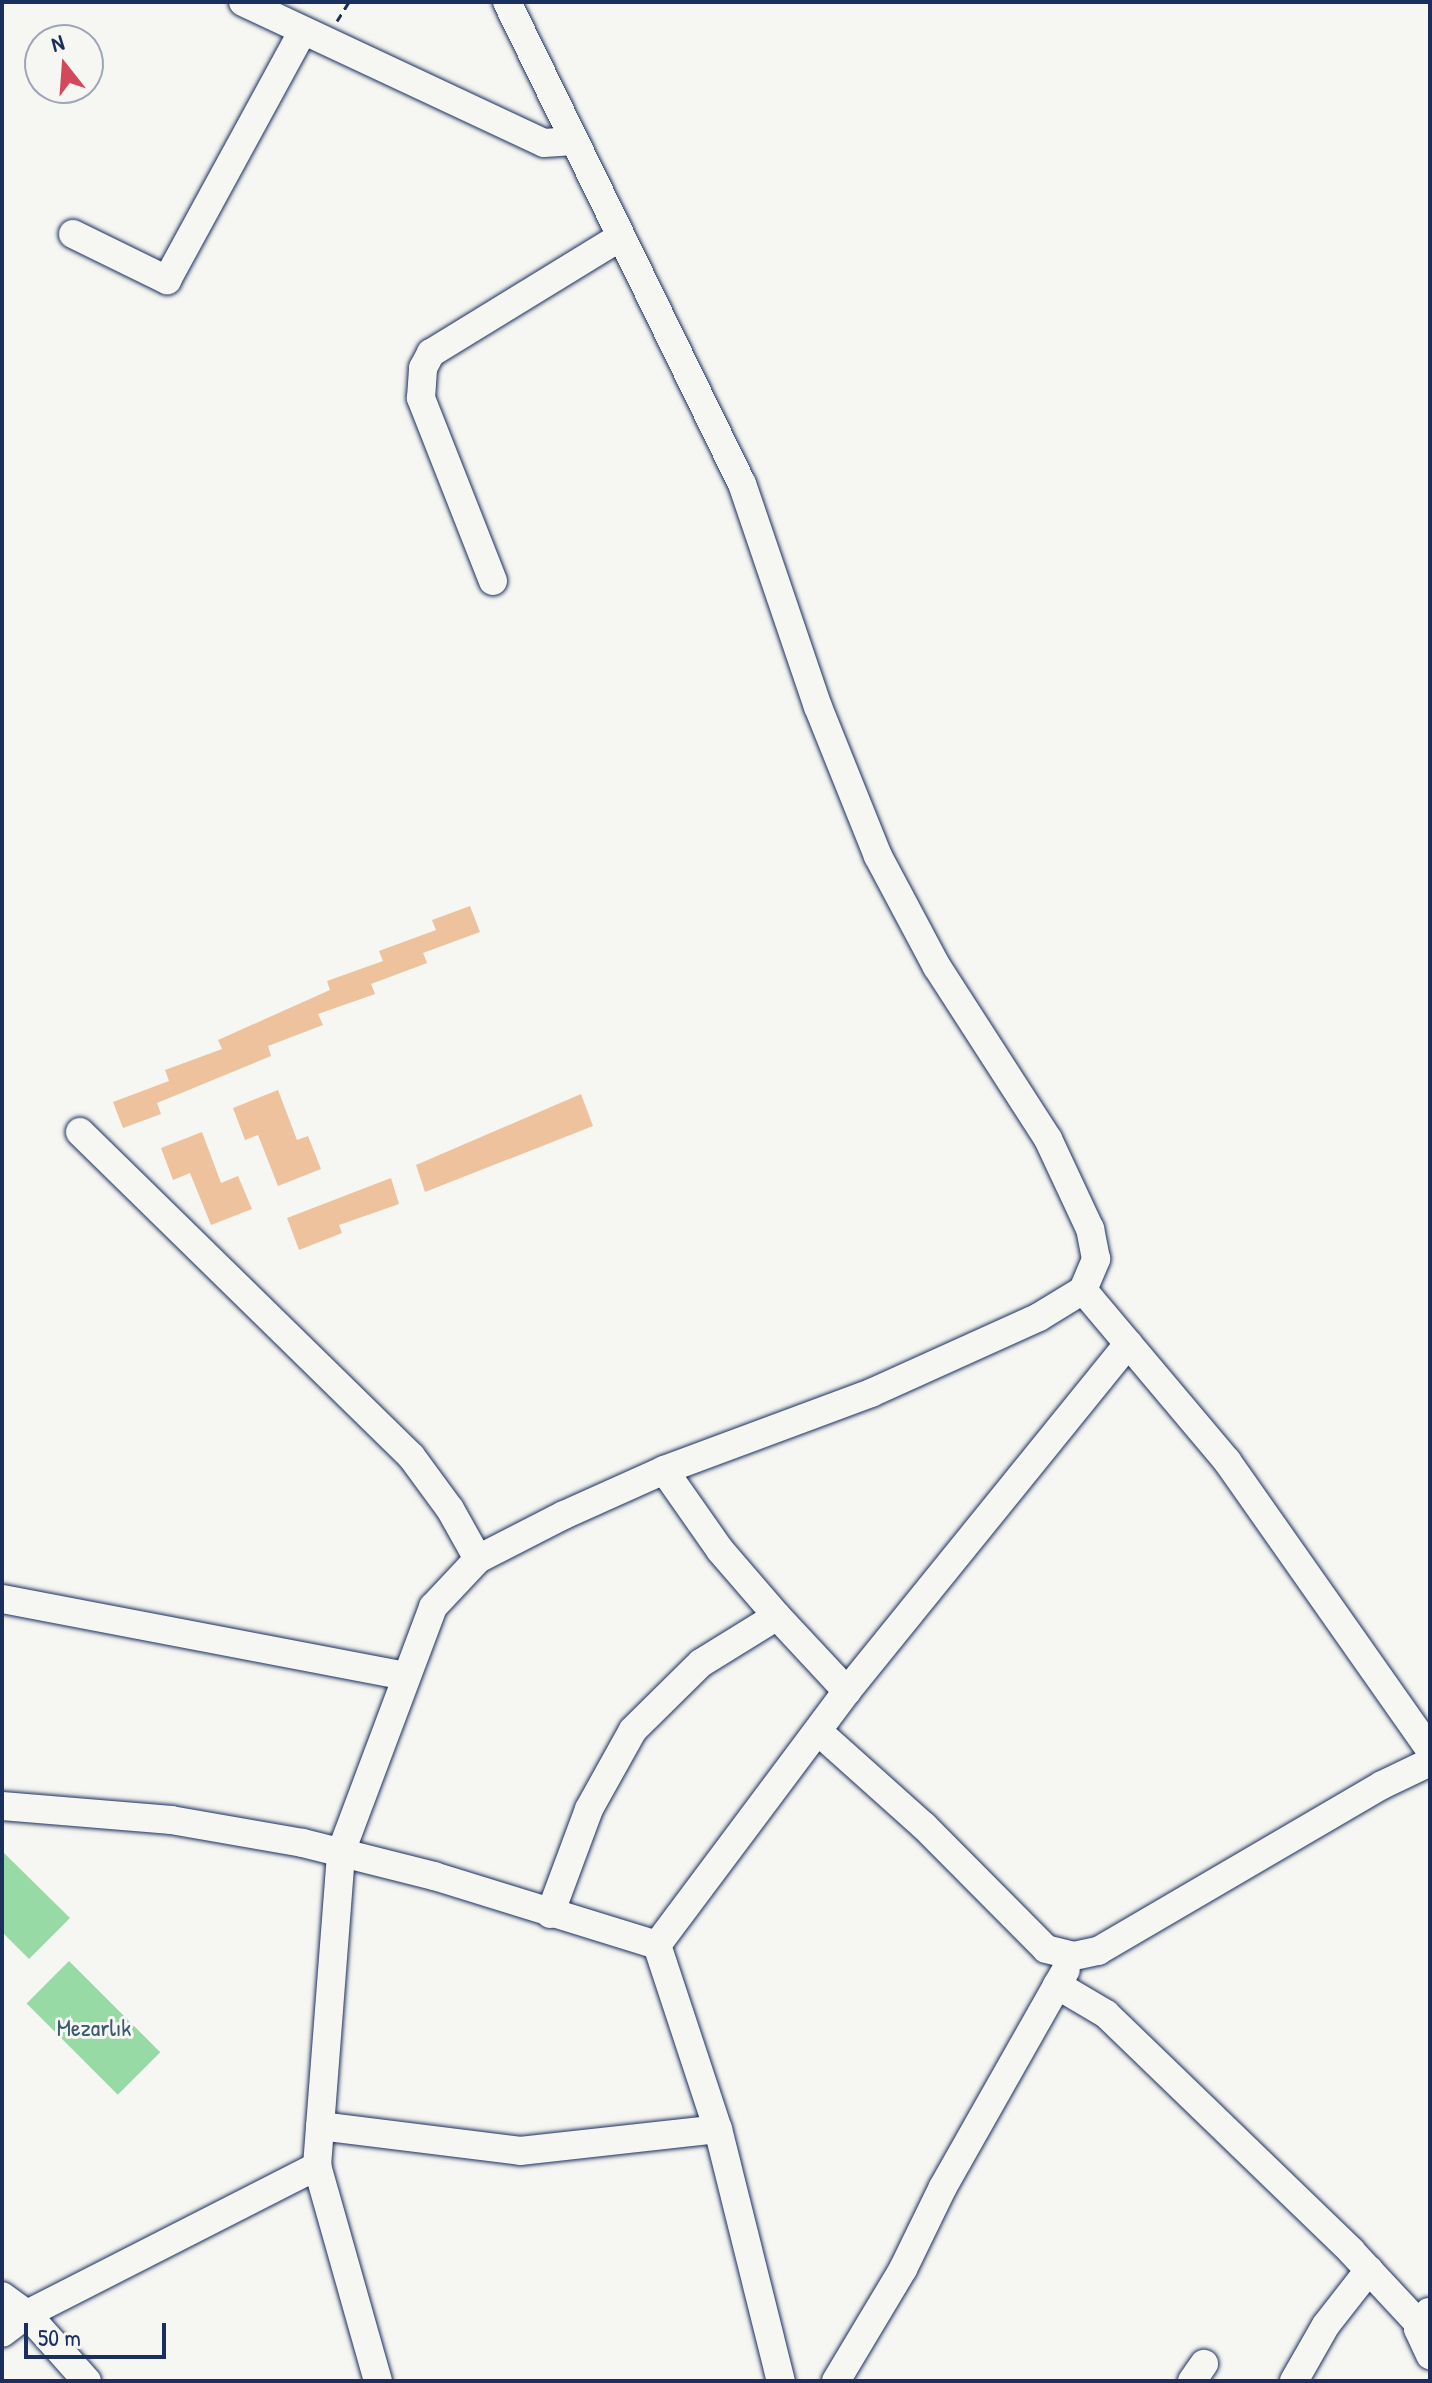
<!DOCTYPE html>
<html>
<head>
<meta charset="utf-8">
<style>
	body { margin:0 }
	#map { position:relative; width:1432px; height:2383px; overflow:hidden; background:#f6f6f2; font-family:"Patrick Hand",sans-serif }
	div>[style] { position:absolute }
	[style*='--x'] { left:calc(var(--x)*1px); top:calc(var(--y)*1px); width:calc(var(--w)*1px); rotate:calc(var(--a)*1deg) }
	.green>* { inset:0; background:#98daa5; transform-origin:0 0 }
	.building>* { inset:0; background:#edc29d }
	.path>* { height:3px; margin-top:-1.5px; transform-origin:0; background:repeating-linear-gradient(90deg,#1b2f5e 0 8px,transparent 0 14px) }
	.roads { filter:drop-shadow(0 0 2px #1b2f5e) drop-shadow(0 0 2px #1b2f5e) }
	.minor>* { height:28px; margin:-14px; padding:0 14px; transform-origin:14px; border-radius:14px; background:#f6f6f2 }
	span { translate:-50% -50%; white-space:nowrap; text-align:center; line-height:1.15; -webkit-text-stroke:6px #f6f6f2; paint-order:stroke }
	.park-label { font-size:24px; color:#3a5a70 }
	.frame { position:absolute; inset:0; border:4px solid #1b2f5e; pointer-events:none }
	.north { position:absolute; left:24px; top:24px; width:80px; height:80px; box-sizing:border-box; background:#f6f6f2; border:2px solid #9ea6b7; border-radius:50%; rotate:343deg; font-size:22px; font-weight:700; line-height:32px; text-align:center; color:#1b2f5e }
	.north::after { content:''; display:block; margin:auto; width:28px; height:36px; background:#d1495b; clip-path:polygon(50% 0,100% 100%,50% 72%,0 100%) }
	.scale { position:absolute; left:24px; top:2323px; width:142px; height:36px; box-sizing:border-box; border:4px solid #1b2f5e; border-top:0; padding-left:10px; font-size:24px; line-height:28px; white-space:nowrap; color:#1b2f5e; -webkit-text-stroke:6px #f6f6f2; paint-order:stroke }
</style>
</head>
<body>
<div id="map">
	<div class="green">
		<div style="clip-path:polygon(2px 1851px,70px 1918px,29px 1959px,2px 1932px)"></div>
		<div style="left:69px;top:1961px;width:129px;height:60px;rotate:45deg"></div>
	</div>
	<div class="building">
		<div style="clip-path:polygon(470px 906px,480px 932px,423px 953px,427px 963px,371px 984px,375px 994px,318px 1014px,323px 1025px,268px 1046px,271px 1056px,157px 1103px,161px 1114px,123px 1128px,113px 1102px,169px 1081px,165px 1070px,222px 1049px,218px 1040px,330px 990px,327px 981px,383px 961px,379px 951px,436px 930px,432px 920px)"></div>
		<div style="clip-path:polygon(278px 1090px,297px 1140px,308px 1136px,321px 1169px,278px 1186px,258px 1135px,245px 1140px,233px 1108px)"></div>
		<div style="clip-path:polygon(581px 1094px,593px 1126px,425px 1192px,416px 1165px)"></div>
		<div style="clip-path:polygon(202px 1132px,221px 1183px,238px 1176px,252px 1209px,211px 1225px,190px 1173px,173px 1180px,161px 1148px)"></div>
		<div style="clip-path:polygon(391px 1178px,399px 1204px,339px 1225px,342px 1233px,299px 1250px,287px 1218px)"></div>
	</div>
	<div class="path">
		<div style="--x:337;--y:21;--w:22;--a:-58"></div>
	</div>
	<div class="roads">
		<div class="minor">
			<div style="--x:243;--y:2;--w:332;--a:25.1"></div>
			<div style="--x:544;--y:143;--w:26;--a:-4"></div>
			<div style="--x:73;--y:234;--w:105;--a:26.1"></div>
			<div style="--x:167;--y:280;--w:280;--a:-61.4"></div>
			<div style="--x:493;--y:581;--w:197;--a:-111.5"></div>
			<div style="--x:421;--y:398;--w:30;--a:-86"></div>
			<div style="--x:423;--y:368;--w:17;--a:-62"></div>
			<div style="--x:431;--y:353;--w:222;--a:-31.5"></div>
			<div style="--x:80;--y:1132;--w:463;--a:44.4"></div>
			<div style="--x:411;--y:1456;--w:66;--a:53.7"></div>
			<div style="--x:450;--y:1509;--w:57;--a:60.8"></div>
			<div style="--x:1083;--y:1290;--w:224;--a:49.9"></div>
			<div style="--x:1227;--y:1461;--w:353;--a:54.9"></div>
			<div style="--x:664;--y:1470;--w:98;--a:55"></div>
			<div style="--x:720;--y:1550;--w:87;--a:49.2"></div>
			<div style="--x:2;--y:1599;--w:409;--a:10.8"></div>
			<div style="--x:847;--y:1691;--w:447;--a:-51"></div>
			<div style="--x:821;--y:1734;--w:138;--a:41.8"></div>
			<div style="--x:924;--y:1826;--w:173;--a:45.2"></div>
			<div style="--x:1046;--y:1949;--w:29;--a:14"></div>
			<div style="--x:1074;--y:1956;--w:25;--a:-12"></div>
			<div style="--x:1098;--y:1951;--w:329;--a:-30.3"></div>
			<div style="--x:1382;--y:1785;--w:53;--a:-25.6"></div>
			<div style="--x:2;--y:1806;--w:170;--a:4.7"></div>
			<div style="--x:171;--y:1820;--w:134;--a:9.9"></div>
			<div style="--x:303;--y:1843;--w:135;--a:14.1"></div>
			<div style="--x:434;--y:1876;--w:233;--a:17.2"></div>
			<div style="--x:550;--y:1914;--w:112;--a:-69.6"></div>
			<div style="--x:589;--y:1809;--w:90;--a:-60.9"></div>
			<div style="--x:633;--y:1730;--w:95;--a:-44.6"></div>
			<div style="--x:701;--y:1663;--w:89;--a:-31.7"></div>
			<div style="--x:777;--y:1616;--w:103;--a:47"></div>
			<div style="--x:847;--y:1691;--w:317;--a:126.8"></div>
			<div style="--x:657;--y:1945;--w:194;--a:71.7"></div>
			<div style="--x:718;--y:2129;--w:260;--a:76"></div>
			<div style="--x:1057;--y:1985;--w:57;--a:30.6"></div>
			<div style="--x:1106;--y:2014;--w:341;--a:44"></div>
			<div style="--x:1351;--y:2251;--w:100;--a:47"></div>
			<div style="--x:320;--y:2126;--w:202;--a:7.1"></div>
			<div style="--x:520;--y:2151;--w:199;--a:-6.3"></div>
			<div style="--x:2;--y:2296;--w:31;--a:36"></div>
			<div style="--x:27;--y:2314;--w:90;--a:48.2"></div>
			<div style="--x:1429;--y:2312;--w:20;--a:123"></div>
			<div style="--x:1418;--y:2329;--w:29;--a:65"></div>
			<div style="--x:2;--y:2333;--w:31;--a:-37"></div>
			<div style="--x:27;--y:2314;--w:326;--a:-27"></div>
			<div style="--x:378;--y:2381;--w:223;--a:-105.8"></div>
			<div style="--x:317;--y:2166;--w:315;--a:-85.6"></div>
			<div style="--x:341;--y:1852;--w:262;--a:-69.4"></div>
			<div style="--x:433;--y:1607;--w:66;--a:-46.8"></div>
			<div style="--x:478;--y:1559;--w:97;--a:-27.1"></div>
			<div style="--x:564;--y:1515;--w:110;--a:-24.2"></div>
			<div style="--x:664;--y:1470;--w:221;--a:-20.4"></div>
			<div style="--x:871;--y:1393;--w:184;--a:-24.3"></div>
			<div style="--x:1039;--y:1317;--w:52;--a:-31.5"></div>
			<div style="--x:1083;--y:1290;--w:34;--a:-67"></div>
			<div style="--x:1096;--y:1259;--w:31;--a:-101"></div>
			<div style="--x:1090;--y:1229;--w:99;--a:-115"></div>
			<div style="--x:1048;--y:1139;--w:205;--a:-122.8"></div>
			<div style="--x:937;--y:967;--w:126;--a:-118"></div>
			<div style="--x:878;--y:856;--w:161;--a:-111.9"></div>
			<div style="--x:818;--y:707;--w:236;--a:-108.8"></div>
			<div style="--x:742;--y:484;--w:536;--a:-115.99"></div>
			<div style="--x:836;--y:2381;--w:131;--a:-59.1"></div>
			<div style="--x:903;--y:2269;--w:91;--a:-64"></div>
			<div style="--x:943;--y:2187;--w:249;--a:-60.5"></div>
			<div style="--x:1192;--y:2381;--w:21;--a:-55"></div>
			<div style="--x:1294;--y:2381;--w:64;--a:-60.3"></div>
			<div style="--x:1326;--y:2325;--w:70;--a:-52"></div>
		</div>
	</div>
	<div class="park-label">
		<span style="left:94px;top:2028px">Mezarlık</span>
	</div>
	<div class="frame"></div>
	<div class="north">N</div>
	<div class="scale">50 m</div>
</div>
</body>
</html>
